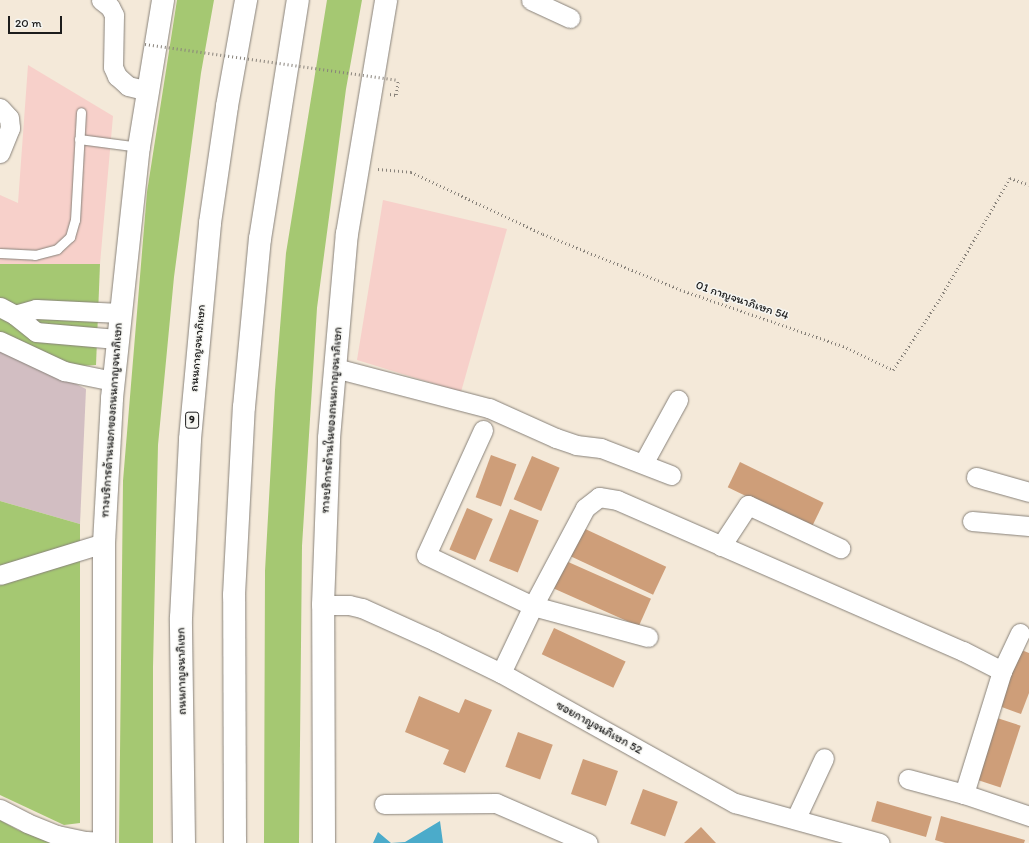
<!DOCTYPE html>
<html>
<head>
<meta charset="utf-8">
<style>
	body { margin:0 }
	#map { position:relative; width:1029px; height:843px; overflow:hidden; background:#f4e9d9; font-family:Itim,"Playpen Sans Thai",sans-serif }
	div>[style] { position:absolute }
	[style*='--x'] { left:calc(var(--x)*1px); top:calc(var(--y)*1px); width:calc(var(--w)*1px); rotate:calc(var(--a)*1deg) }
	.built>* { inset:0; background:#f7d0ca }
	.industrial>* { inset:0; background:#d2bec2 }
	.green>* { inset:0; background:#a5c872 }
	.water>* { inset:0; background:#4babca }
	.building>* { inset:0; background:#ce9e79; transform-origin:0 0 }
	.path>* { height:2.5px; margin-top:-1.25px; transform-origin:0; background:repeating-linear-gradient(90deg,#88827a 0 1px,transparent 0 4px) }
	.roads { filter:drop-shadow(0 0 1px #88827a) drop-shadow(0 0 1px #88827a) }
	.service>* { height:9px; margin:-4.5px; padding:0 4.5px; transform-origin:4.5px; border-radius:4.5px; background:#fff }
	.minor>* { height:19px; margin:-9.5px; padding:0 9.5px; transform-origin:9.5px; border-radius:9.5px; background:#fff }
	.secondary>* { height:22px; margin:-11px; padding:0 11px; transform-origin:11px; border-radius:11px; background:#fff }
	.motorway>* { height:22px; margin:-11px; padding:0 11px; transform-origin:11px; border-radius:11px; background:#fff }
	.path-bridge>* { height:2.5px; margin-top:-1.25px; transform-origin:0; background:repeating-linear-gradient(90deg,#88827a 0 1px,transparent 0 4px) }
	span { translate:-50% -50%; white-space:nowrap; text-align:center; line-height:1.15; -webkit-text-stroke:3px #f6f6f2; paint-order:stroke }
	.shield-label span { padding:1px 3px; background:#f6f6f2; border:1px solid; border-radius:3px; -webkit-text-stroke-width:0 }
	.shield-label { font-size:11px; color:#1c1c1c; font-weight:700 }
	.street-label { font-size:12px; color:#1c1c1c }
	.scale { position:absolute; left:8px; top:16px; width:54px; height:18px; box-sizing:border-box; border:2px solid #1c1c1c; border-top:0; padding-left:5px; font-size:12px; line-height:14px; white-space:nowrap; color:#1c1c1c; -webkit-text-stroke:3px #f6f6f2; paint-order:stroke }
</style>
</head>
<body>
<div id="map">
	<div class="built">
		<div style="clip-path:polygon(28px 65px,113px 116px,100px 264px,0 264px,0 195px,18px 203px)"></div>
		<div style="clip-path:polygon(383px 200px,507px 229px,461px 392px,357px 360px)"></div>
	</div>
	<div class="industrial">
		<div style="clip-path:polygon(0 346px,86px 389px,80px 524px,0 501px)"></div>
	</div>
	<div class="green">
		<div style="clip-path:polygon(177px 0,214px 0,201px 73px,174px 277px,158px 445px,153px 667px,153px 843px,119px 843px,123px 481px,147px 192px)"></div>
		<div style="clip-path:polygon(327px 0,362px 0,346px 89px,317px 308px,302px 546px,299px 843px,264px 843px,265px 571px,275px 390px,286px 253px)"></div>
		<div style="clip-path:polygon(0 264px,100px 264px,96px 365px,80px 366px,44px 355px,0 332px)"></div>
		<div style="clip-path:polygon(0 501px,80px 524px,80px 823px,64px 825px,0 795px)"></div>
		<div style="clip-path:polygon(0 820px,18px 830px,52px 843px,0 843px)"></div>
	</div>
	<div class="water">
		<div style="clip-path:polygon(440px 821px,443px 843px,373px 843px,378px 832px,391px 843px,405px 842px)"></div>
	</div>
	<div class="building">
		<div style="left:491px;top:455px;width:27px;height:45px;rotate:20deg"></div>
		<div style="left:532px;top:456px;width:30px;height:47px;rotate:23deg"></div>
		<div style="left:740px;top:462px;width:93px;height:28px;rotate:26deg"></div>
		<div style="left:467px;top:508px;width:28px;height:45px;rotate:23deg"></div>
		<div style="left:510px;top:509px;width:31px;height:56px;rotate:22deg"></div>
		<div style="left:581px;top:527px;width:94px;height:31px;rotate:25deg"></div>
		<div style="left:566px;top:561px;width:93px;height:30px;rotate:24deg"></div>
		<div style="left:554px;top:628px;width:79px;height:29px;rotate:25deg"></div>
		<div style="clip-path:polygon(1019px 649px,1029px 653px,1029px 693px,1021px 714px,999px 706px)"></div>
		<div style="clip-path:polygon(419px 696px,459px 713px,465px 699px,492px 710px,465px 773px,443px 764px,449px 750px,405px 732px)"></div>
		<div style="left:994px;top:717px;width:28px;height:65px;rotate:18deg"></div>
		<div style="left:518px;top:732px;width:37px;height:37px;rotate:20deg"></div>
		<div style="left:583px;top:759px;width:37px;height:37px;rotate:19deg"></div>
		<div style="left:643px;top:789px;width:37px;height:37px;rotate:20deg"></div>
		<div style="left:877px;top:801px;width:57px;height:21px;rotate:16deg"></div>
		<div style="clip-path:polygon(941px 816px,1025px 840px,1024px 843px,945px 843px,935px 840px)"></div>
		<div style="clip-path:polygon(701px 827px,716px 843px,684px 843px)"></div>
	</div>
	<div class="path">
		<div style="--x:390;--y:94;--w:6;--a:9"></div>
		<div style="--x:396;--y:95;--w:15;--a:-82"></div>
		<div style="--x:378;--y:169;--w:33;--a:5"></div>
		<div style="--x:411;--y:172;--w:146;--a:25.2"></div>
		<div style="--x:543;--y:234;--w:152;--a:22"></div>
		<div style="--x:684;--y:291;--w:168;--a:19.1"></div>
		<div style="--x:843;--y:346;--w:55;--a:25.6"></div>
		<div style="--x:893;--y:370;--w:84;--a:-56.7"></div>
		<div style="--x:939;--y:300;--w:141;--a:-59.8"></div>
		<div style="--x:1010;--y:178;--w:20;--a:20"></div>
	</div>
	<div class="roads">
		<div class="service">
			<div style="--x:79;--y:139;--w:61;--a:7.6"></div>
			<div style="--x:0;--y:253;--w:35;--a:3"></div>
			<div style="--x:35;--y:255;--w:23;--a:-15"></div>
			<div style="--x:57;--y:249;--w:18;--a:-43"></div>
			<div style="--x:70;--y:237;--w:18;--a:-74"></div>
			<div style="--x:75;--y:220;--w:108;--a:-86.8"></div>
		</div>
		<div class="minor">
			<div style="--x:101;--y:0;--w:11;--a:38"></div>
			<div style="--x:110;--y:7;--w:9;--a:63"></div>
			<div style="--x:114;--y:15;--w:52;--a:91.1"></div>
			<div style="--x:113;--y:67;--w:10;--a:66"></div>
			<div style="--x:117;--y:76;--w:15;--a:42"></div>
			<div style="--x:128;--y:86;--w:21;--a:14"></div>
			<div style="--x:531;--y:0;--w:43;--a:24.8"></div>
			<div style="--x:0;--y:108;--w:13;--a:48"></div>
			<div style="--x:9;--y:118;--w:10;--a:84"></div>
			<div style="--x:10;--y:128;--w:27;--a:112"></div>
			<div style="--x:0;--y:307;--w:17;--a:28"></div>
			<div style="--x:15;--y:315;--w:27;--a:39"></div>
			<div style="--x:36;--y:332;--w:81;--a:4.9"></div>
			<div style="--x:15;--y:315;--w:22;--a:-16"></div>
			<div style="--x:36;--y:309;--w:84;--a:2.7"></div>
			<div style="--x:0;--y:341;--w:71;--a:25.1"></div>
			<div style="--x:64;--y:371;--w:50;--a:11.5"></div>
			<div style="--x:335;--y:368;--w:159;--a:14.6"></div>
			<div style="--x:489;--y:408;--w:73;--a:24.1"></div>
			<div style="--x:556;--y:438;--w:21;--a:19"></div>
			<div style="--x:576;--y:445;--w:25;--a:7"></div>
			<div style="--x:601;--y:448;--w:75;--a:21.1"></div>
			<div style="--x:483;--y:430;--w:137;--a:114.5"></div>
			<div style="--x:426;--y:555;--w:119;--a:25.5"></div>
			<div style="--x:533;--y:606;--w:119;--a:15.1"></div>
			<div style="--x:644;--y:462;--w:71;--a:-61.3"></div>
			<div style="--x:976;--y:477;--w:55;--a:15.8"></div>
			<div style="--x:972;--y:521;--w:57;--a:5"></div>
			<div style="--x:721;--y:546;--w:49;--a:-56.6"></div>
			<div style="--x:748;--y:505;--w:102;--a:25.1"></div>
			<div style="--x:0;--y:575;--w:109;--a:-17.1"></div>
			<div style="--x:323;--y:605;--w:26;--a:0"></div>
			<div style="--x:349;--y:605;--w:13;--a:13"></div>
			<div style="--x:362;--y:608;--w:80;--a:24.3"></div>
			<div style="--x:435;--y:641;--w:73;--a:25.9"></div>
			<div style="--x:501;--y:673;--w:268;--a:29.1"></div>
			<div style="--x:735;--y:803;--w:150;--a:15.4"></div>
			<div style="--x:1002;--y:671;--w:42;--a:-64.7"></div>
			<div style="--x:501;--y:673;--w:74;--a:-64.5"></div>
			<div style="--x:533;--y:606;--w:111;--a:-62"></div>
			<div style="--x:585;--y:508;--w:18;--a:-38"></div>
			<div style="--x:599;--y:497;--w:18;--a:9"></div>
			<div style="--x:617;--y:500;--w:378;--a:23.6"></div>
			<div style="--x:963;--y:651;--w:44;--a:27.1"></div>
			<div style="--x:1002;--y:671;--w:129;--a:107.2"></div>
			<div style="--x:964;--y:794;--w:69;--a:18.7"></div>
			<div style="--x:908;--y:779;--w:58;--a:15"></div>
			<div style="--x:384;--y:804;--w:112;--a:-0.5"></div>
			<div style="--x:496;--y:803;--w:100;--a:23.5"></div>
			<div style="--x:0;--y:809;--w:30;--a:27"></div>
			<div style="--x:27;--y:823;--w:32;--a:22"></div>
			<div style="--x:57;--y:835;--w:30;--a:12"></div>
			<div style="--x:86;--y:841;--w:18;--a:3"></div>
			<div style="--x:796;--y:818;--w:66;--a:-65"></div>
		</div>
		<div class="secondary">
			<div style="--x:104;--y:843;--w:300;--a:-90"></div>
			<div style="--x:104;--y:543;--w:145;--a:-86.8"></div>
			<div style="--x:112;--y:398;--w:252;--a:-83.9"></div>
			<div style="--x:139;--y:147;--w:149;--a:-80.7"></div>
			<div style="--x:324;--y:843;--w:238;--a:-90.2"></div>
			<div style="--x:323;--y:605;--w:167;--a:-87.9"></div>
			<div style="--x:329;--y:438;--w:205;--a:-85"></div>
			<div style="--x:347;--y:234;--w:237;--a:-80.5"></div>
		</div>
		<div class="motorway">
			<div style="--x:184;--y:843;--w:225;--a:-90.8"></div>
			<div style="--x:181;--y:618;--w:179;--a:-87.1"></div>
			<div style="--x:190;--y:439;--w:217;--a:-84.7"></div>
			<div style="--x:210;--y:223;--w:118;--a:-81.7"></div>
			<div style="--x:227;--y:106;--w:108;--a:-79.8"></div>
			<div style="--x:235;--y:843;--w:248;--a:-90.2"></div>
			<div style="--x:234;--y:595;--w:188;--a:-87"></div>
			<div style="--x:244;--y:407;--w:169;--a:-84.6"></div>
			<div style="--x:260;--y:239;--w:242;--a:-81"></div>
		</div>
	</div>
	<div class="path-bridge">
		<div style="--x:145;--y:44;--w:256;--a:8.1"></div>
	</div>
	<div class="shield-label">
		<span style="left:192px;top:420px">9</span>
	</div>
	<div class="street-label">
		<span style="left:742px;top:301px;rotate:19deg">01 กาญจนาภิเษก 54</span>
		<span style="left:198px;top:348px;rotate:-85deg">ถนนกาญจนาภิเษก</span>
		<span style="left:112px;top:420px;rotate:-86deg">ทางบริการด้านนอกของถนนกาญจนาภิเษก</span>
		<span style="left:332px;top:420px;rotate:-86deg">ทางบริการด้านในของถนนกาญจนาภิเษก</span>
		<span style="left:182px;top:671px;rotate:-91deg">ถนนกาญจนาภิเษก</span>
		<span style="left:599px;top:728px;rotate:29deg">ซอยกาญจนภิเษก 52</span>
	</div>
	<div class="scale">20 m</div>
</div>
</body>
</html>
